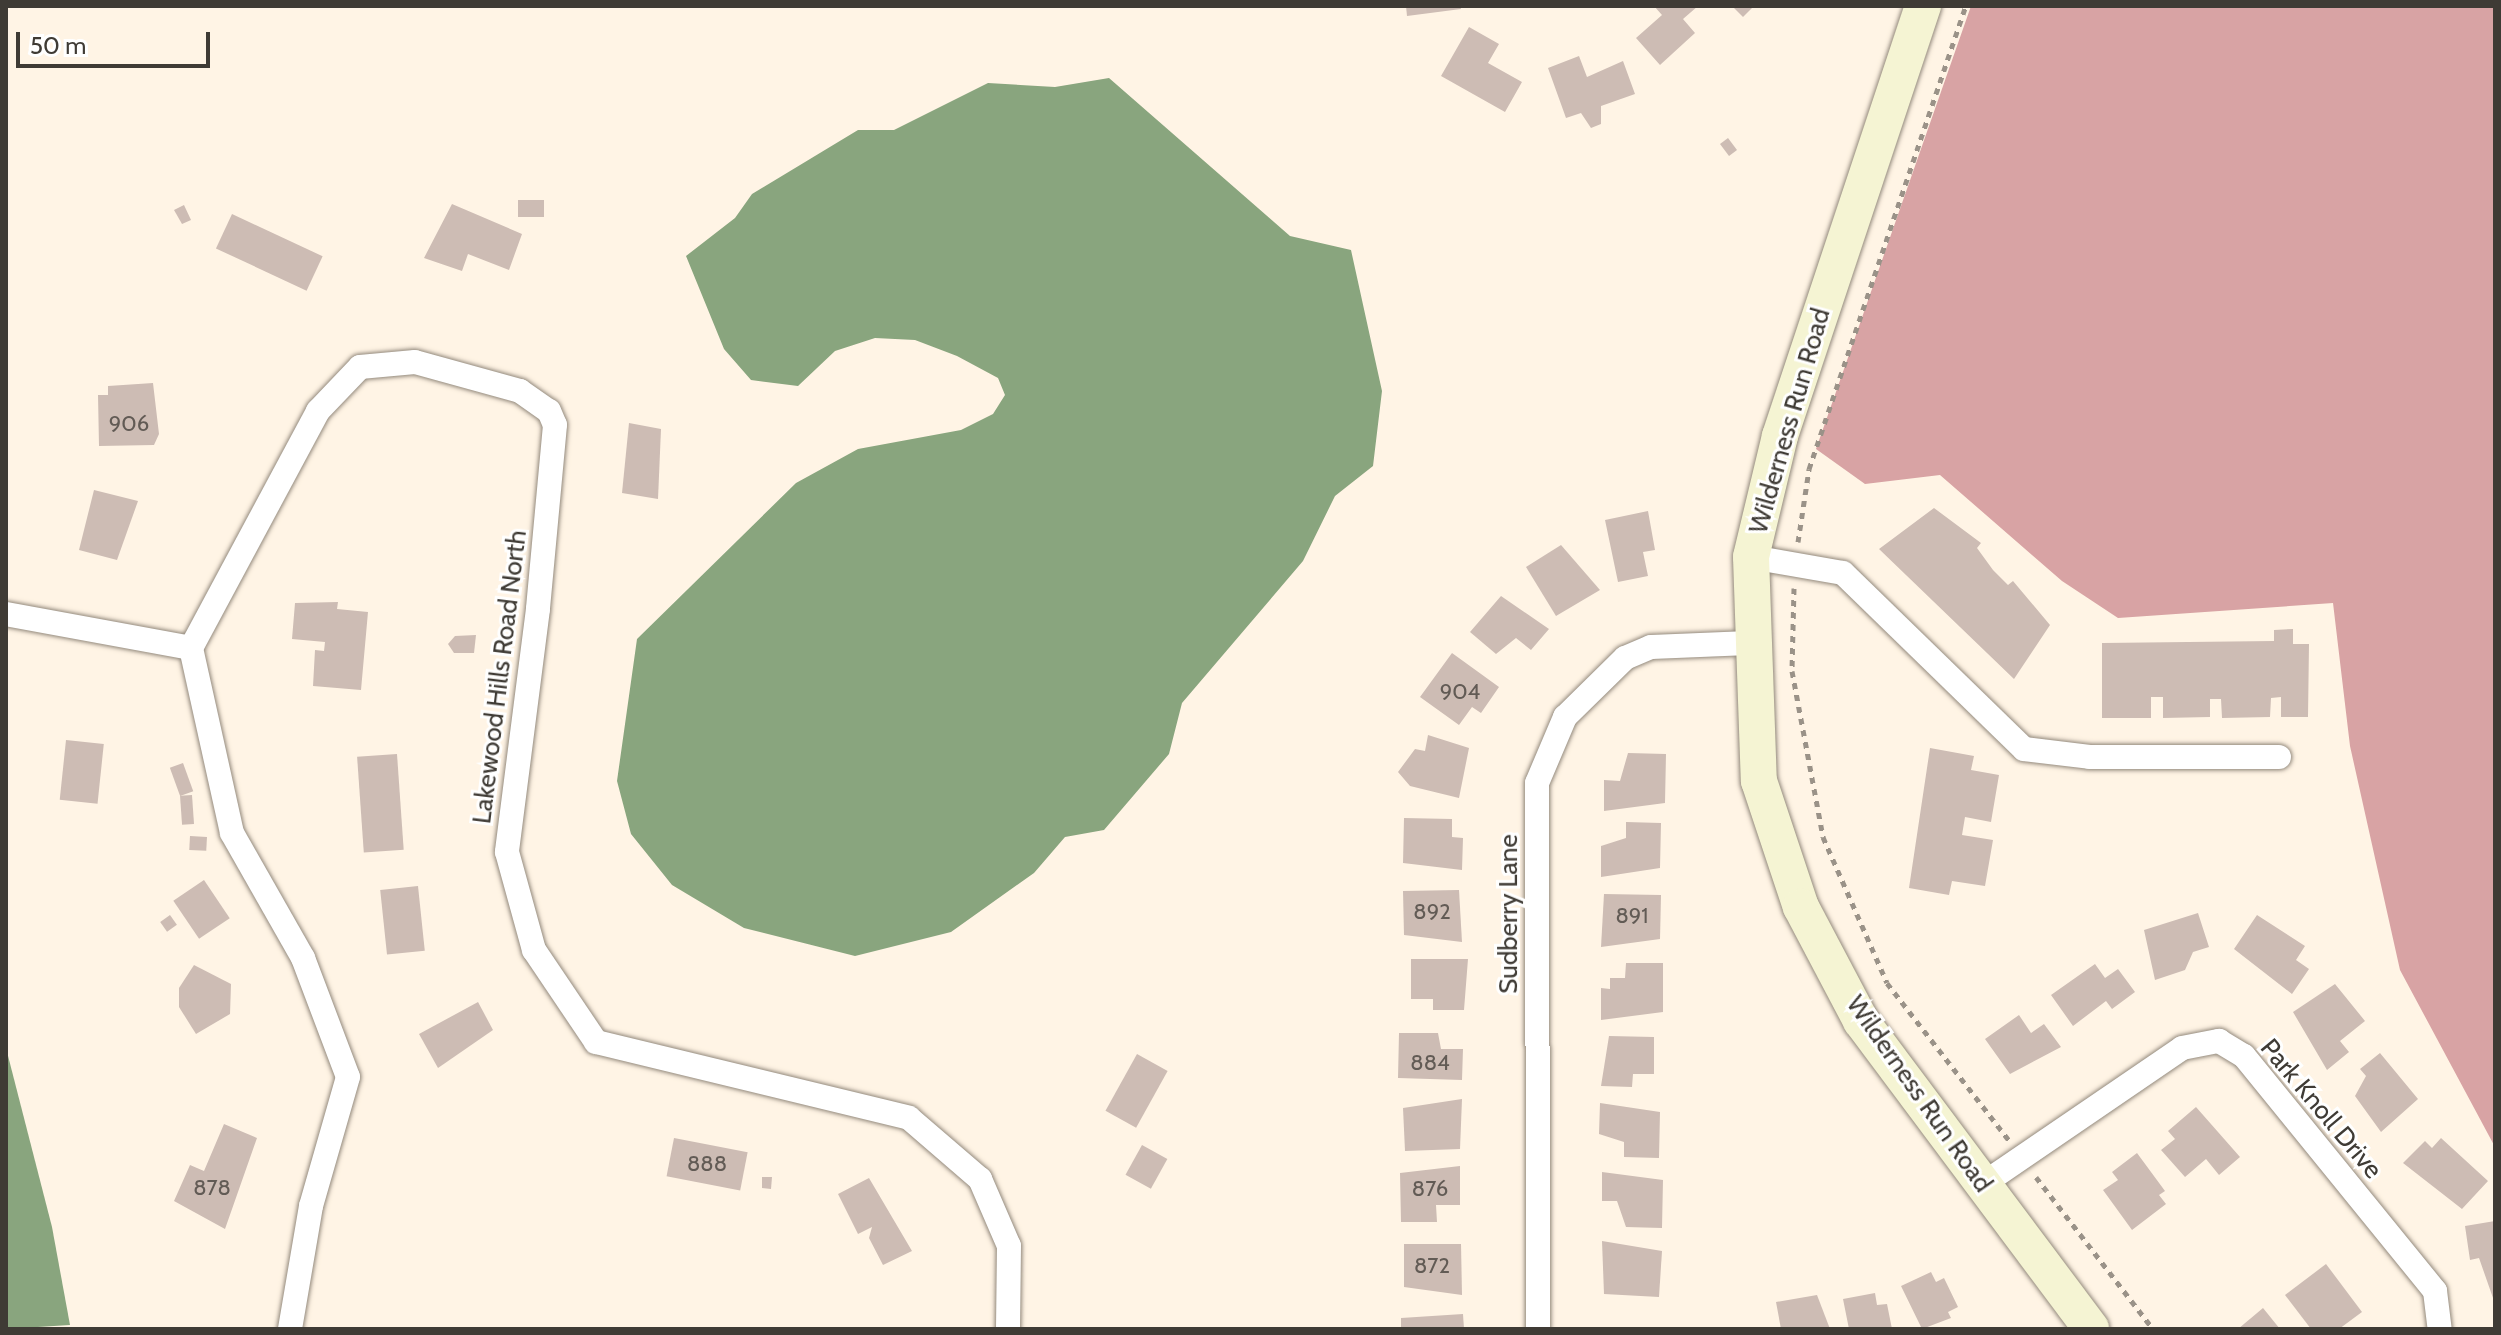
<!DOCTYPE html>
<html>
<head>
<meta charset="utf-8">
<style>
	body { margin:0 }
	#map { position:relative; width:2501px; height:1335px; overflow:hidden; background:#fff4e5; font-family:Cabin,sans-serif }
	div>[style] { position:absolute }
	[style*='--x'] { left:calc(var(--x)*1px); top:calc(var(--y)*1px); width:calc(var(--w)*1px); rotate:calc(var(--a)*1deg) }
	.forest>* { inset:0; background:#d8a3a4 }
	.water>* { inset:0; background:#89a57e }
	.building>* { inset:0; background:#cdbcb4; transform-origin:0 0 }
	.path>* { height:5px; margin-top:-2.5px; transform-origin:0; background:repeating-linear-gradient(90deg,#9a9288 0 6px,transparent 0 12px) }
	.roads { filter:drop-shadow(0 0 2px #948a7d) drop-shadow(0 0 2px #948a7d) }
	.street>* { height:24px; margin:-12px; padding:0 12px; transform-origin:12px; border-radius:12px; background:#fff }
	.secondary>* { height:36px; margin:-18px; padding:0 18px; transform-origin:18px; border-radius:18px; background:#f5f4d3 }
	span { translate:-50% -50%; white-space:nowrap; text-align:center; line-height:1.15; -webkit-text-stroke:6px #fff; paint-order:stroke }
	.number-label { font-size:22px; color:#625b55 }
	.number-label span { -webkit-text-stroke-width:0 }
	.street-label { font-size:26px; color:#3f3b35 }
	.frame { position:absolute; inset:0; border:8px solid #3f3b35; pointer-events:none }
	.scale { position:absolute; left:16px; top:32px; width:194px; height:36px; box-sizing:border-box; border:4px solid #3f3b35; border-top:0; padding-left:10px; font-size:24px; line-height:28px; white-space:nowrap; color:#3f3b35; -webkit-text-stroke:6px #fff; paint-order:stroke }
</style>
</head>
<body>
<div id="map">
	<div class="forest">
		<div style="clip-path:polygon(1971px 6px,2495px 6px,2495px 1147px,2400px 970px,2350px 746px,2333px 603px,2118px 618px,2062px 581px,1940px 475px,1865px 484px,1816px 449px)"></div>
	</div>
	<div class="water">
		<div style="clip-path:polygon(1109px 78px,1290px 236px,1351px 250px,1382px 391px,1373px 466px,1335px 496px,1303px 561px,1182px 703px,1169px 754px,1104px 830px,1065px 837px,1034px 873px,951px 932px,855px 956px,744px 928px,672px 885px,631px 834px,617px 781px,637px 639px,796px 483px,858px 449px,961px 430px,993px 414px,1005px 395px,998px 378px,957px 356px,915px 340px,875px 338px,835px 351px,798px 386px,751px 380px,724px 349px,686px 256px,735px 218px,752px 194px,858px 130px,894px 130px,988px 83px,1055px 87px)"></div>
		<div style="clip-path:polygon(6px 1048px,52px 1227px,70px 1325px,6px 1329px)"></div>
	</div>
	<div class="building">
		<div style="clip-path:polygon(1406px 6px,1460px 6px,1461px 9px,1407px 16px)"></div>
		<div style="clip-path:polygon(1654px 6px,1698px 6px,1683px 19px,1695px 33px,1660px 65px,1636px 38px,1662px 15px)"></div>
		<div style="clip-path:polygon(1732px 6px,1754px 6px,1743px 17px)"></div>
		<div style="clip-path:polygon(1469px 27px,1499px 44px,1488px 63px,1522px 82px,1505px 112px,1441px 76px)"></div>
		<div style="clip-path:polygon(1579px 56px,1587px 77px,1623px 61px,1635px 94px,1601px 106px,1601px 124px,1591px 128px,1581px 113px,1566px 118px,1548px 68px)"></div>
		<div style="left:1728px;top:138px;width:15px;height:10px;rotate:53deg"></div>
		<div style="left:518px;top:200px;width:26px;height:17px"></div>
		<div style="clip-path:polygon(452px 204px,522px 234px,509px 270px,468px 254px,462px 271px,424px 258px)"></div>
		<div style="clip-path:polygon(184px 205px,191px 220px,182px 224px,174px 210px)"></div>
		<div style="left:232px;top:214px;width:100px;height:38px;rotate:25deg"></div>
		<div style="clip-path:polygon(153px 383px,159px 434px,154px 445px,99px 446px,98px 395px,108px 395px,108px 386px)"></div>
		<div style="clip-path:polygon(629px 423px,661px 429px,658px 499px,622px 493px)"></div>
		<div style="clip-path:polygon(94px 490px,138px 501px,117px 560px,79px 550px)"></div>
		<div style="clip-path:polygon(1934px 508px,1981px 543px,1977px 548px,1993px 570px,2008px 585px,2013px 581px,2050px 625px,2014px 679px,1879px 549px)"></div>
		<div style="clip-path:polygon(1648px 511px,1655px 550px,1643px 552px,1648px 576px,1618px 582px,1605px 520px)"></div>
		<div style="clip-path:polygon(1561px 545px,1600px 590px,1556px 616px,1526px 567px)"></div>
		<div style="clip-path:polygon(1501px 596px,1549px 629px,1531px 650px,1516px 638px,1496px 654px,1470px 632px)"></div>
		<div style="clip-path:polygon(338px 602px,337px 609px,368px 612px,361px 690px,313px 686px,315px 650px,324px 651px,325px 642px,292px 639px,295px 603px)"></div>
		<div style="clip-path:polygon(2293px 629px,2293px 644px,2309px 644px,2308px 717px,2281px 717px,2281px 697px,2271px 698px,2270px 717px,2222px 718px,2221px 699px,2210px 699px,2210px 717px,2163px 718px,2163px 697px,2151px 697px,2151px 718px,2102px 718px,2102px 643px,2274px 641px,2274px 630px)"></div>
		<div style="clip-path:polygon(476px 635px,474px 653px,454px 653px,448px 644px,455px 636px)"></div>
		<div style="clip-path:polygon(1452px 653px,1499px 687px,1481px 713px,1472px 707px,1459px 725px,1420px 697px)"></div>
		<div style="clip-path:polygon(1428px 735px,1469px 748px,1459px 798px,1410px 786px,1398px 772px,1415px 749px,1425px 751px)"></div>
		<div style="left:66px;top:740px;width:38px;height:60px;rotate:6deg"></div>
		<div style="clip-path:polygon(1930px 748px,1974px 756px,1971px 770px,1999px 775px,1991px 822px,1965px 817px,1962px 835px,1993px 840px,1985px 886px,1952px 881px,1949px 895px,1909px 888px)"></div>
		<div style="clip-path:polygon(1628px 753px,1666px 754px,1665px 803px,1604px 811px,1604px 780px,1620px 781px)"></div>
		<div style="left:397px;top:754px;width:96px;height:40px;rotate:86deg"></div>
		<div style="left:183px;top:763px;width:30px;height:14px;rotate:70deg"></div>
		<div style="left:192px;top:795px;width:29px;height:12px;rotate:86deg"></div>
		<div style="clip-path:polygon(1404px 818px,1452px 819px,1452px 837px,1463px 838px,1462px 870px,1403px 863px)"></div>
		<div style="clip-path:polygon(1626px 822px,1661px 823px,1660px 868px,1601px 877px,1601px 846px,1626px 838px)"></div>
		<div style="left:190px;top:836px;width:17px;height:14px;rotate:3deg"></div>
		<div style="left:204px;top:880px;width:46px;height:37px;rotate:56deg"></div>
		<div style="left:418px;top:886px;width:65px;height:38px;rotate:84deg"></div>
		<div style="clip-path:polygon(1459px 890px,1462px 942px,1404px 935px,1403px 891px)"></div>
		<div style="clip-path:polygon(1604px 894px,1661px 895px,1660px 939px,1601px 947px)"></div>
		<div style="clip-path:polygon(2198px 913px,2209px 947px,2193px 952px,2185px 970px,2155px 980px,2144px 930px)"></div>
		<div style="left:170px;top:915px;width:12px;height:12px;rotate:55deg"></div>
		<div style="clip-path:polygon(2257px 915px,2305px 946px,2296px 960px,2309px 969px,2292px 994px,2234px 949px)"></div>
		<div style="clip-path:polygon(1411px 959px,1468px 959px,1464px 1010px,1433px 1010px,1433px 999px,1411px 999px)"></div>
		<div style="clip-path:polygon(1626px 963px,1663px 963px,1663px 1012px,1601px 1020px,1601px 988px,1610px 989px,1610px 978px,1625px 978px)"></div>
		<div style="clip-path:polygon(2095px 964px,2105px 978px,2118px 969px,2135px 992px,2112px 1009px,2106px 1001px,2073px 1026px,2051px 995px)"></div>
		<div style="clip-path:polygon(194px 965px,231px 984px,230px 1014px,196px 1034px,179px 1007px,179px 988px)"></div>
		<div style="clip-path:polygon(2335px 984px,2365px 1021px,2340px 1041px,2349px 1052px,2327px 1070px,2293px 1012px)"></div>
		<div style="clip-path:polygon(478px 1002px,493px 1030px,438px 1068px,419px 1034px)"></div>
		<div style="clip-path:polygon(2019px 1015px,2031px 1033px,2044px 1024px,2061px 1047px,2010px 1074px,1985px 1039px)"></div>
		<div style="clip-path:polygon(1399px 1033px,1438px 1033px,1441px 1049px,1463px 1049px,1462px 1080px,1398px 1078px)"></div>
		<div style="clip-path:polygon(1609px 1036px,1654px 1037px,1654px 1074px,1633px 1074px,1632px 1087px,1601px 1086px)"></div>
		<div style="clip-path:polygon(2380px 1053px,2418px 1099px,2381px 1132px,2355px 1096px,2366px 1076px,2360px 1069px)"></div>
		<div style="left:1137px;top:1054px;width:35px;height:65px;rotate:29deg"></div>
		<div style="clip-path:polygon(1462px 1099px,1460px 1149px,1405px 1151px,1403px 1108px)"></div>
		<div style="clip-path:polygon(1600px 1103px,1660px 1112px,1659px 1158px,1624px 1157px,1624px 1142px,1599px 1134px)"></div>
		<div style="clip-path:polygon(2196px 1107px,2240px 1157px,2219px 1175px,2206px 1159px,2185px 1177px,2161px 1150px,2175px 1139px,2168px 1131px)"></div>
		<div style="clip-path:polygon(224px 1124px,257px 1138px,225px 1229px,174px 1201px,190px 1165px,204px 1171px)"></div>
		<div style="left:674px;top:1138px;width:75px;height:39px;rotate:11deg"></div>
		<div style="clip-path:polygon(2441px 1138px,2488px 1181px,2462px 1209px,2403px 1163px,2425px 1141px,2432px 1148px)"></div>
		<div style="left:1142px;top:1145px;width:29px;height:34px;rotate:29deg"></div>
		<div style="clip-path:polygon(2137px 1153px,2165px 1191px,2159px 1195px,2166px 1204px,2132px 1230px,2103px 1190px,2118px 1180px,2112px 1172px)"></div>
		<div style="clip-path:polygon(1460px 1166px,1460px 1205px,1436px 1205px,1437px 1222px,1401px 1222px,1400px 1173px)"></div>
		<div style="clip-path:polygon(1602px 1172px,1663px 1180px,1662px 1228px,1626px 1227px,1617px 1201px,1602px 1201px)"></div>
		<div style="clip-path:polygon(762px 1177px,772px 1177px,771px 1189px,762px 1188px)"></div>
		<div style="clip-path:polygon(869px 1178px,912px 1251px,883px 1265px,869px 1238px,872px 1227px,858px 1234px,838px 1194px)"></div>
		<div style="clip-path:polygon(2495px 1221px,2495px 1298px,2493px 1298px,2479px 1258px,2470px 1260px,2465px 1226px)"></div>
		<div style="clip-path:polygon(1602px 1241px,1662px 1251px,1659px 1297px,1604px 1294px)"></div>
		<div style="clip-path:polygon(1404px 1244px,1461px 1244px,1462px 1295px,1404px 1287px)"></div>
		<div style="clip-path:polygon(2326px 1264px,2362px 1312px,2339px 1329px,2311px 1329px,2285px 1295px)"></div>
		<div style="clip-path:polygon(1931px 1272px,1936px 1282px,1944px 1278px,1958px 1307px,1948px 1312px,1951px 1318px,1922px 1329px,1901px 1286px)"></div>
		<div style="clip-path:polygon(1875px 1293px,1877px 1305px,1887px 1304px,1892px 1329px,1849px 1329px,1843px 1299px)"></div>
		<div style="clip-path:polygon(1817px 1295px,1830px 1329px,1781px 1329px,1776px 1302px)"></div>
		<div style="clip-path:polygon(2263px 1308px,2280px 1329px,2238px 1329px)"></div>
		<div style="clip-path:polygon(1463px 1314px,1464px 1329px,1401px 1329px,1401px 1318px)"></div>
	</div>
	<div class="path">
		<div style="--x:1798;--y:542;--w:74;--a:-81.4"></div>
		<div style="--x:1809;--y:469;--w:489;--a:-71.3"></div>
		<div style="--x:1794;--y:588;--w:83;--a:91.4"></div>
		<div style="--x:1792;--y:671;--w:169;--a:79.4"></div>
		<div style="--x:1823;--y:837;--w:159;--a:66.3"></div>
		<div style="--x:1887;--y:983;--w:199;--a:52.2"></div>
		<div style="--x:2036;--y:1177;--w:192;--a:52.4"></div>
	</div>
	<div class="roads">
		<div class="street">
			<div style="--x:1751;--y:557;--w:93;--a:9.9"></div>
			<div style="--x:1843;--y:573;--w:252;--a:44.2"></div>
			<div style="--x:2024;--y:749;--w:66;--a:6.9"></div>
			<div style="--x:2090;--y:757;--w:189;--a:0"></div>
			<div style="--x:6;--y:614;--w:188;--a:10.4"></div>
			<div style="--x:191;--y:648;--w:269;--a:-61.8"></div>
			<div style="--x:318;--y:411;--w:61;--a:-46.3"></div>
			<div style="--x:360;--y:367;--w:55;--a:-5.2"></div>
			<div style="--x:415;--y:362;--w:109;--a:15.4"></div>
			<div style="--x:520;--y:391;--w:35;--a:35"></div>
			<div style="--x:549;--y:411;--w:15;--a:67"></div>
			<div style="--x:555;--y:425;--w:185;--a:95.3"></div>
			<div style="--x:538;--y:609;--w:245;--a:97.3"></div>
			<div style="--x:507;--y:852;--w:102;--a:74.6"></div>
			<div style="--x:534;--y:950;--w:111;--a:56"></div>
			<div style="--x:596;--y:1042;--w:322;--a:13.6"></div>
			<div style="--x:909;--y:1118;--w:94;--a:40.7"></div>
			<div style="--x:980;--y:1179;--w:73;--a:66.6"></div>
			<div style="--x:1009;--y:1246;--w:83;--a:90.7"></div>
			<div style="--x:191;--y:648;--w:189;--a:77.5"></div>
			<div style="--x:232;--y:833;--w:144;--a:60.4"></div>
			<div style="--x:303;--y:958;--w:127;--a:69.3"></div>
			<div style="--x:348;--y:1077;--w:134;--a:106"></div>
			<div style="--x:311;--y:1206;--w:125;--a:99.7"></div>
			<div style="--x:1983;--y:1184;--w:241;--a:-34.3"></div>
			<div style="--x:2182;--y:1048;--w:38;--a:-11"></div>
			<div style="--x:2219;--y:1041;--w:29;--a:31"></div>
			<div style="--x:2244;--y:1056;--w:303;--a:50.9"></div>
			<div style="--x:2435;--y:1291;--w:38;--a:83"></div>
			<div style="--x:1538;--y:1329;--w:546;--a:-90.1"></div>
			<div style="--x:1537;--y:783;--w:72;--a:-67"></div>
			<div style="--x:1565;--y:717;--w:84;--a:-44.5"></div>
			<div style="--x:1625;--y:658;--w:28;--a:-23"></div>
			<div style="--x:1651;--y:647;--w:98;--a:-2.3"></div>
		</div>
		<div class="secondary">
			<div style="--x:1923;--y:6;--w:453;--a:108.4"></div>
			<div style="--x:1780;--y:436;--w:124;--a:103.5"></div>
			<div style="--x:1751;--y:557;--w:224;--a:88"></div>
			<div style="--x:1759;--y:781;--w:133;--a:71.6"></div>
			<div style="--x:1801;--y:907;--w:129;--a:62.2"></div>
			<div style="--x:1861;--y:1021;--w:384;--a:53.2"></div>
		</div>
	</div>
	<div class="number-label">
		<span style="left:129px;top:424px">906</span>
		<span style="left:1460px;top:692px">904</span>
		<span style="left:1432px;top:912px">892</span>
		<span style="left:1632px;top:916px">891</span>
		<span style="left:1430px;top:1063px">884</span>
		<span style="left:707px;top:1164px">888</span>
		<span style="left:212px;top:1188px">878</span>
		<span style="left:1430px;top:1189px">876</span>
		<span style="left:1432px;top:1266px">872</span>
	</div>
	<div class="street-label">
		<span style="left:1790px;top:421px;rotate:-74deg">Wilderness Run Road</span>
		<span style="left:500px;top:677px;rotate:-83deg">Lakewood Hills Road North</span>
		<span style="left:1509px;top:914px;rotate:-90deg">Sudberry Lane</span>
		<span style="left:1919px;top:1094px;rotate:55deg">Wilderness Run Road</span>
		<span style="left:2321px;top:1109px;rotate:50deg">Park Knoll Drive</span>
	</div>
	<div class="frame"></div>
	<div class="scale">50 m</div>
</div>
</body>
</html>
